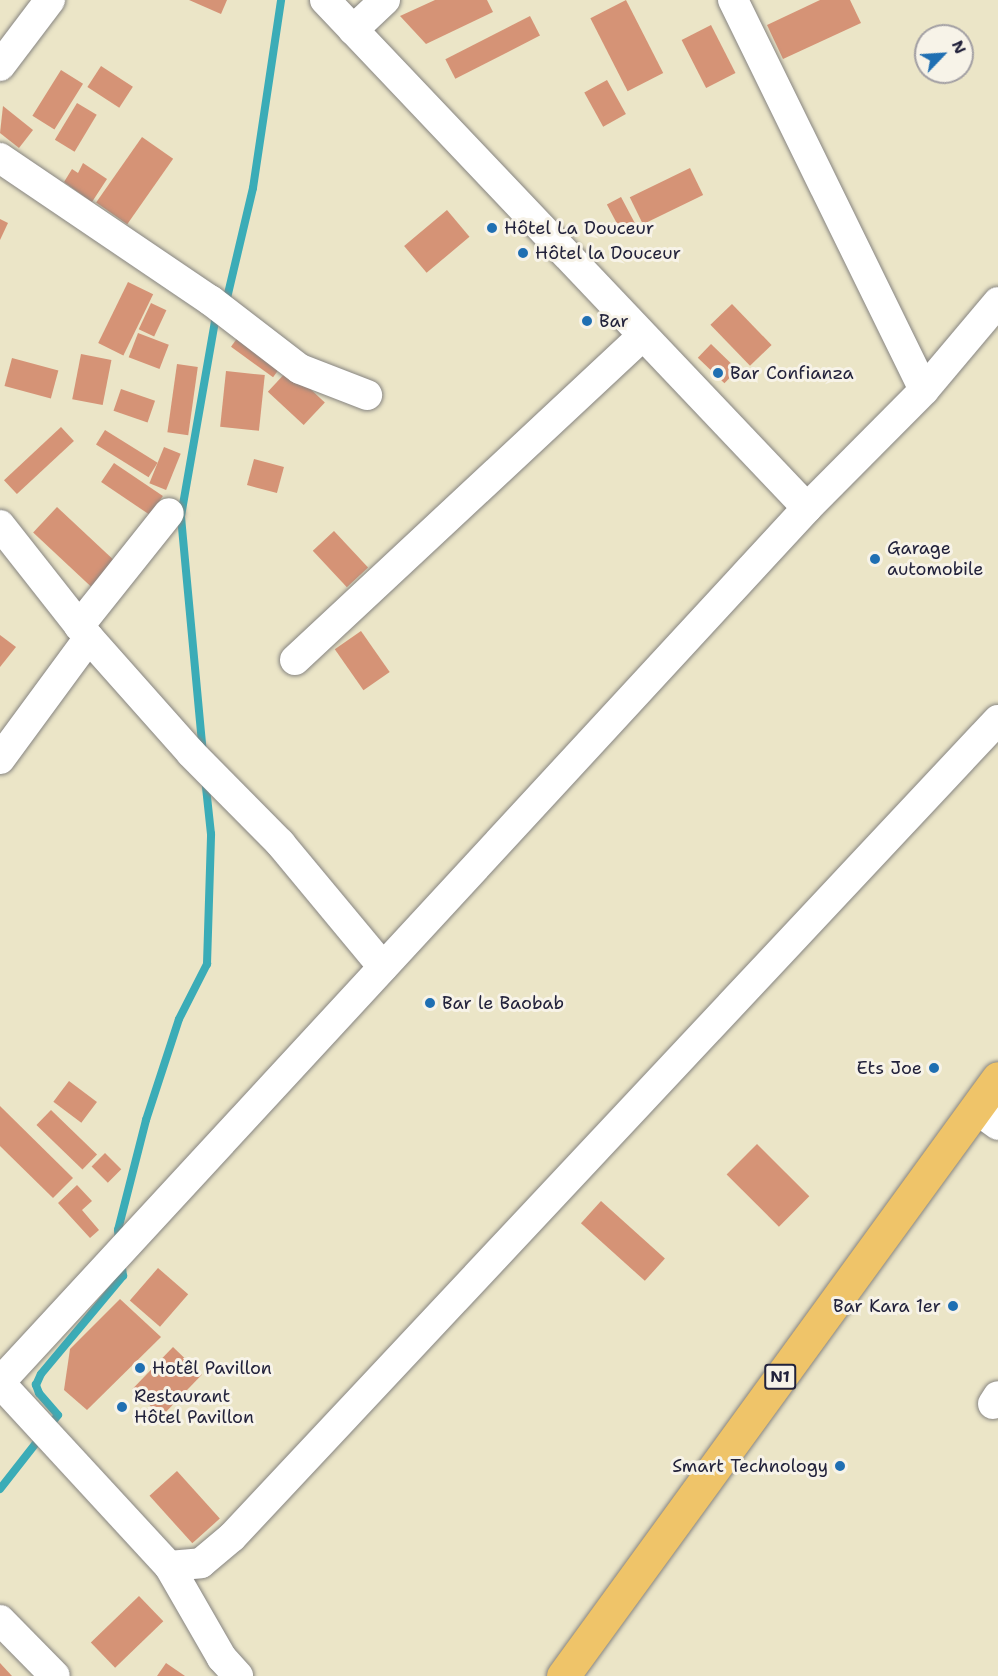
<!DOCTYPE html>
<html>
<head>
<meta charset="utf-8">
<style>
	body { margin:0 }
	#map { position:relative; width:998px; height:1676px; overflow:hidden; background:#ebe5c7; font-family:"Shantell Sans",sans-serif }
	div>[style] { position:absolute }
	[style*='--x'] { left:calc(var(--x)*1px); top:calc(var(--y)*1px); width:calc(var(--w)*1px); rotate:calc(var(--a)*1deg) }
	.stream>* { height:8px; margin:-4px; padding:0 4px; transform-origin:4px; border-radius:4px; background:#3bacb7 }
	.building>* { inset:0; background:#d59376; transform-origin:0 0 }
	.roads { filter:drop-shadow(0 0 2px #868481) drop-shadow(0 0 2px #868481) }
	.street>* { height:30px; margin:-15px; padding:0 15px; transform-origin:15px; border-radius:15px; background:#fff }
	.highway>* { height:33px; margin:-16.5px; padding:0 16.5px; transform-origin:16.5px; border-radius:16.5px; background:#efc469 }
	.dots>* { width:16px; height:16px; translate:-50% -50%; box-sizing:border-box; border:3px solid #f7f3e8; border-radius:50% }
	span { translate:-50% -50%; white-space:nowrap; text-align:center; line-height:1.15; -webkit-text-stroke:6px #f7f3e8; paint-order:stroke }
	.shield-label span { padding:2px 4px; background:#f7f3e8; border:2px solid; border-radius:4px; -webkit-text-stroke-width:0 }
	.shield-label { font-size:16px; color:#22223b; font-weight:700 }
	.poi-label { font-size:18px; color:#22223b }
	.left { translate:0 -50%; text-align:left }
	.right { translate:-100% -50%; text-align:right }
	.north { position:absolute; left:914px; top:24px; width:60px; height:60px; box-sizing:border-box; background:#f7f3e8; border:2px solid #a29fa3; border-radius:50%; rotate:65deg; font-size:16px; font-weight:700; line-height:24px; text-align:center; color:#22223b }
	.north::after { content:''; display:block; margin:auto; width:21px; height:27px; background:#1f6fb2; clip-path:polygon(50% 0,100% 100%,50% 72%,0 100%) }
</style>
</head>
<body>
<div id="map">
	<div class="stream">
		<div style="--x:203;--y:754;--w:239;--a:-95.3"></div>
		<div style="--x:181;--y:516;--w:198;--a:-80.1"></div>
		<div style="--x:215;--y:321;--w:26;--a:-62"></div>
		<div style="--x:227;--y:298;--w:113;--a:-76.7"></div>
		<div style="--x:253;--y:188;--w:190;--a:-81.5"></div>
		<div style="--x:119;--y:1241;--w:11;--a:-95"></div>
		<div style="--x:118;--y:1230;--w:114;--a:-75.7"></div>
		<div style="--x:146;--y:1120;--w:106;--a:-71.9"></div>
		<div style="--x:179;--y:1019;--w:62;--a:-63"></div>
		<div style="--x:207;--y:964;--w:130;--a:-88.2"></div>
		<div style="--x:211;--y:834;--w:56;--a:-96.1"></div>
		<div style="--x:0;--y:1489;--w:94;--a:-51.9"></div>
		<div style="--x:58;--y:1415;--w:29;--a:-131"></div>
		<div style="--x:39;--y:1393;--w:9;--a:-111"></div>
		<div style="--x:36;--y:1385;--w:12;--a:-66"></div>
		<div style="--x:41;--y:1374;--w:128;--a:-50.1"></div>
		<div style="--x:123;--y:1276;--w:16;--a:-97"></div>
	</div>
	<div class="building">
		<div style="clip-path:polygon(189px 0,227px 0,221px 14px)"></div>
		<div style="clip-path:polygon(435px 0,487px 0,493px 12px,426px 44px,400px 16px)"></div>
		<div style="left:626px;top:0;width:82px;height:40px;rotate:63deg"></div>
		<div style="clip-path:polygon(820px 0,850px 0,861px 23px,783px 59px,767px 25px)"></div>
		<div style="left:530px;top:16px;width:22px;height:95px;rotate:63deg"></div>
		<div style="left:711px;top:25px;width:54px;height:33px;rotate:63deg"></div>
		<div style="left:101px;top:66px;width:38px;height:25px;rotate:33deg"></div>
		<div style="left:61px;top:70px;width:26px;height:54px;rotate:32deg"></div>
		<div style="left:607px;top:80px;width:39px;height:26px;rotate:61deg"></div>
		<div style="left:77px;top:103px;width:23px;height:43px;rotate:31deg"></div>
		<div style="clip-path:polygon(3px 106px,33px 130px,19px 148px,0 133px)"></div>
		<div style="left:142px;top:137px;width:38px;height:80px;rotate:35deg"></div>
		<div style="clip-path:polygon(83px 163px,107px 179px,92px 202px,64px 182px,72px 169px,78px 173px)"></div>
		<div style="left:690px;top:168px;width:30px;height:67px;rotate:64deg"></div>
		<div style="left:621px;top:197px;width:34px;height:16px;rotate:62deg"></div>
		<div style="left:447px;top:210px;width:35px;height:56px;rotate:50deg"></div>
		<div style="clip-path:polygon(0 219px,8px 223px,0 240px)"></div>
		<div style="left:128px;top:282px;width:28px;height:68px;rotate:26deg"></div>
		<div style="left:151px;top:303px;width:17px;height:29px;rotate:25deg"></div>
		<div style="left:732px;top:304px;width:57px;height:30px;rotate:46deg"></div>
		<div style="left:138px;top:333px;width:33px;height:26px;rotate:21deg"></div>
		<div style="left:241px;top:333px;width:52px;height:17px;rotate:36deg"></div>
		<div style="left:711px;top:344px;width:37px;height:19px;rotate:44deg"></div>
		<div style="left:81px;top:354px;width:31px;height:46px;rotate:11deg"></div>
		<div style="left:12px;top:358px;width:48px;height:29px;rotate:15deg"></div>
		<div style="left:177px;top:364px;width:21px;height:69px;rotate:8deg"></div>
		<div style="left:289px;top:369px;width:49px;height:31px;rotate:43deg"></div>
		<div style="left:226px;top:371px;width:39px;height:56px;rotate:6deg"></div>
		<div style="left:121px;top:389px;width:36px;height:23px;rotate:19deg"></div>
		<div style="left:61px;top:427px;width:19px;height:78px;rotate:47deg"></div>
		<div style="left:105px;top:430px;width:62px;height:17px;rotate:32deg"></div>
		<div style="left:164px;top:447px;width:18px;height:39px;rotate:22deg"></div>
		<div style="left:254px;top:459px;width:31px;height:27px;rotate:15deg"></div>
		<div style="left:114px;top:463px;width:59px;height:23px;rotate:34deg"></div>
		<div style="left:57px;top:507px;width:79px;height:35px;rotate:43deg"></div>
		<div style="left:334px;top:531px;width:50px;height:29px;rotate:47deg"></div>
		<div style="left:361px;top:631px;width:50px;height:32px;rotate:55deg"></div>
		<div style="clip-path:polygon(0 635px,16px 647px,0 667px)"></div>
		<div style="left:69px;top:1081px;width:35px;height:26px;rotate:37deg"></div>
		<div style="clip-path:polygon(0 1106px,73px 1178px,53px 1198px,0 1146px)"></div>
		<div style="left:51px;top:1110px;width:64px;height:21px;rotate:44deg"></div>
		<div style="left:757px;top:1144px;width:74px;height:43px;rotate:45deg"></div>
		<div style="left:105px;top:1153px;width:23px;height:19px;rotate:45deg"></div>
		<div style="clip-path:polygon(77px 1185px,92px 1201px,82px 1210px,99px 1230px,90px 1238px,58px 1203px)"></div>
		<div style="left:601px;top:1201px;width:86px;height:30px;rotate:42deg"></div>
		<div style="left:158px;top:1268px;width:40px;height:43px;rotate:41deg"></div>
		<div style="clip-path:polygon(120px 1299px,161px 1337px,87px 1410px,64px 1390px,70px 1349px)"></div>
		<div style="left:173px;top:1347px;width:40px;height:58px;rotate:44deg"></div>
		<div style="left:177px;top:1471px;width:64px;height:37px;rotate:48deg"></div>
		<div style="left:139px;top:1596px;width:35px;height:67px;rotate:46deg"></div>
		<div style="clip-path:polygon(0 1663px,12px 1676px,0 1676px)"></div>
		<div style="clip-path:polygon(166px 1663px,185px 1676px,157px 1676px)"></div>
	</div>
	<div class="roads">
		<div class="street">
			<div style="--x:325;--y:0;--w:700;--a:46.5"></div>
			<div style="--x:733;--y:0;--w:434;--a:63.9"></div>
			<div style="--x:353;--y:30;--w:44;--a:-43.2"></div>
			<div style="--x:0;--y:66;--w:83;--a:-52.9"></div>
			<div style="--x:0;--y:158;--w:254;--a:34.1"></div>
			<div style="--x:210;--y:300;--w:113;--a:37.5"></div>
			<div style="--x:300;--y:369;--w:72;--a:21.2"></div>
			<div style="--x:0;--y:525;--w:144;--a:51.8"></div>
			<div style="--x:89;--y:638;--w:154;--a:48.4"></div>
			<div style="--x:191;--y:753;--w:127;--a:45.3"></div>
			<div style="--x:280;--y:843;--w:161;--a:50.3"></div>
			<div style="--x:79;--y:626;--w:144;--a:-51.5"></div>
			<div style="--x:295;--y:660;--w:475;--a:-43"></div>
			<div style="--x:0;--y:759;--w:150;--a:-53.7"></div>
			<div style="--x:976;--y:1109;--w:27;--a:36"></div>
			<div style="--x:0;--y:1382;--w:1190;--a:-47.28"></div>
			<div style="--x:807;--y:508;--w:166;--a:-45.2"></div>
			<div style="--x:924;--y:390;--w:115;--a:-49.9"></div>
			<div style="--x:0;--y:1383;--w:249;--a:47.3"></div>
			<div style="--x:169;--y:1566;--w:106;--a:60.1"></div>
			<div style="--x:222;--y:1658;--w:24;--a:48"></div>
			<div style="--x:993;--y:1404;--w:9;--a:-58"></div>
			<div style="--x:169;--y:1566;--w:32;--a:-5"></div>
			<div style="--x:201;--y:1563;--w:40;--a:-40"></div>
			<div style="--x:232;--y:1537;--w:1120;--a:-46.85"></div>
			<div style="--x:0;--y:1620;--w:78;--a:45.5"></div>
		</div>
		<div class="highway">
			<div style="--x:563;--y:1676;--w:739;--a:-53.97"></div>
		</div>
	</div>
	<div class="dots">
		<div style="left:492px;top:228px;background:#1f6fb2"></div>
		<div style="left:523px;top:253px;background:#1f6fb2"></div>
		<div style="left:587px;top:321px;background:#1f6fb2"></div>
		<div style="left:718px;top:373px;background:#1f6fb2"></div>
		<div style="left:875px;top:559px;background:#1f6fb2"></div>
		<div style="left:430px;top:1003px;background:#1f6fb2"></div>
		<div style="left:934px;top:1068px;background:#1f6fb2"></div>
		<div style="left:953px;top:1306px;background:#1f6fb2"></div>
		<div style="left:140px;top:1368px;background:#1f6fb2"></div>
		<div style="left:122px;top:1407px;background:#1f6fb2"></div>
		<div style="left:840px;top:1466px;background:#1f6fb2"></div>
	</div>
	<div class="shield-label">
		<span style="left:780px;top:1377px">N1</span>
	</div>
	<div class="poi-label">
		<span class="left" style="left:504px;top:228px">Hôtel La Douceur</span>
		<span class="left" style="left:535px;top:253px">Hôtel la Douceur</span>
		<span class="left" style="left:599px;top:321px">Bar</span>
		<span class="left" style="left:730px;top:373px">Bar Confianza</span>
		<span class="left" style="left:887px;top:559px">Garage<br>automobile</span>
		<span class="left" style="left:442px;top:1003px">Bar le Baobab</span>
		<span class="right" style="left:922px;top:1068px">Ets Joe</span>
		<span class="right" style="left:941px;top:1306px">Bar Kara 1er</span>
		<span class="left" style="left:152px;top:1368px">Hotêl Pavillon</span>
		<span class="left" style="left:134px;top:1407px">Restaurant<br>Hôtel Pavillon</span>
		<span class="right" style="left:828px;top:1466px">Smart Technology</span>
	</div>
	<div class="north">N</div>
</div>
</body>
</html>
